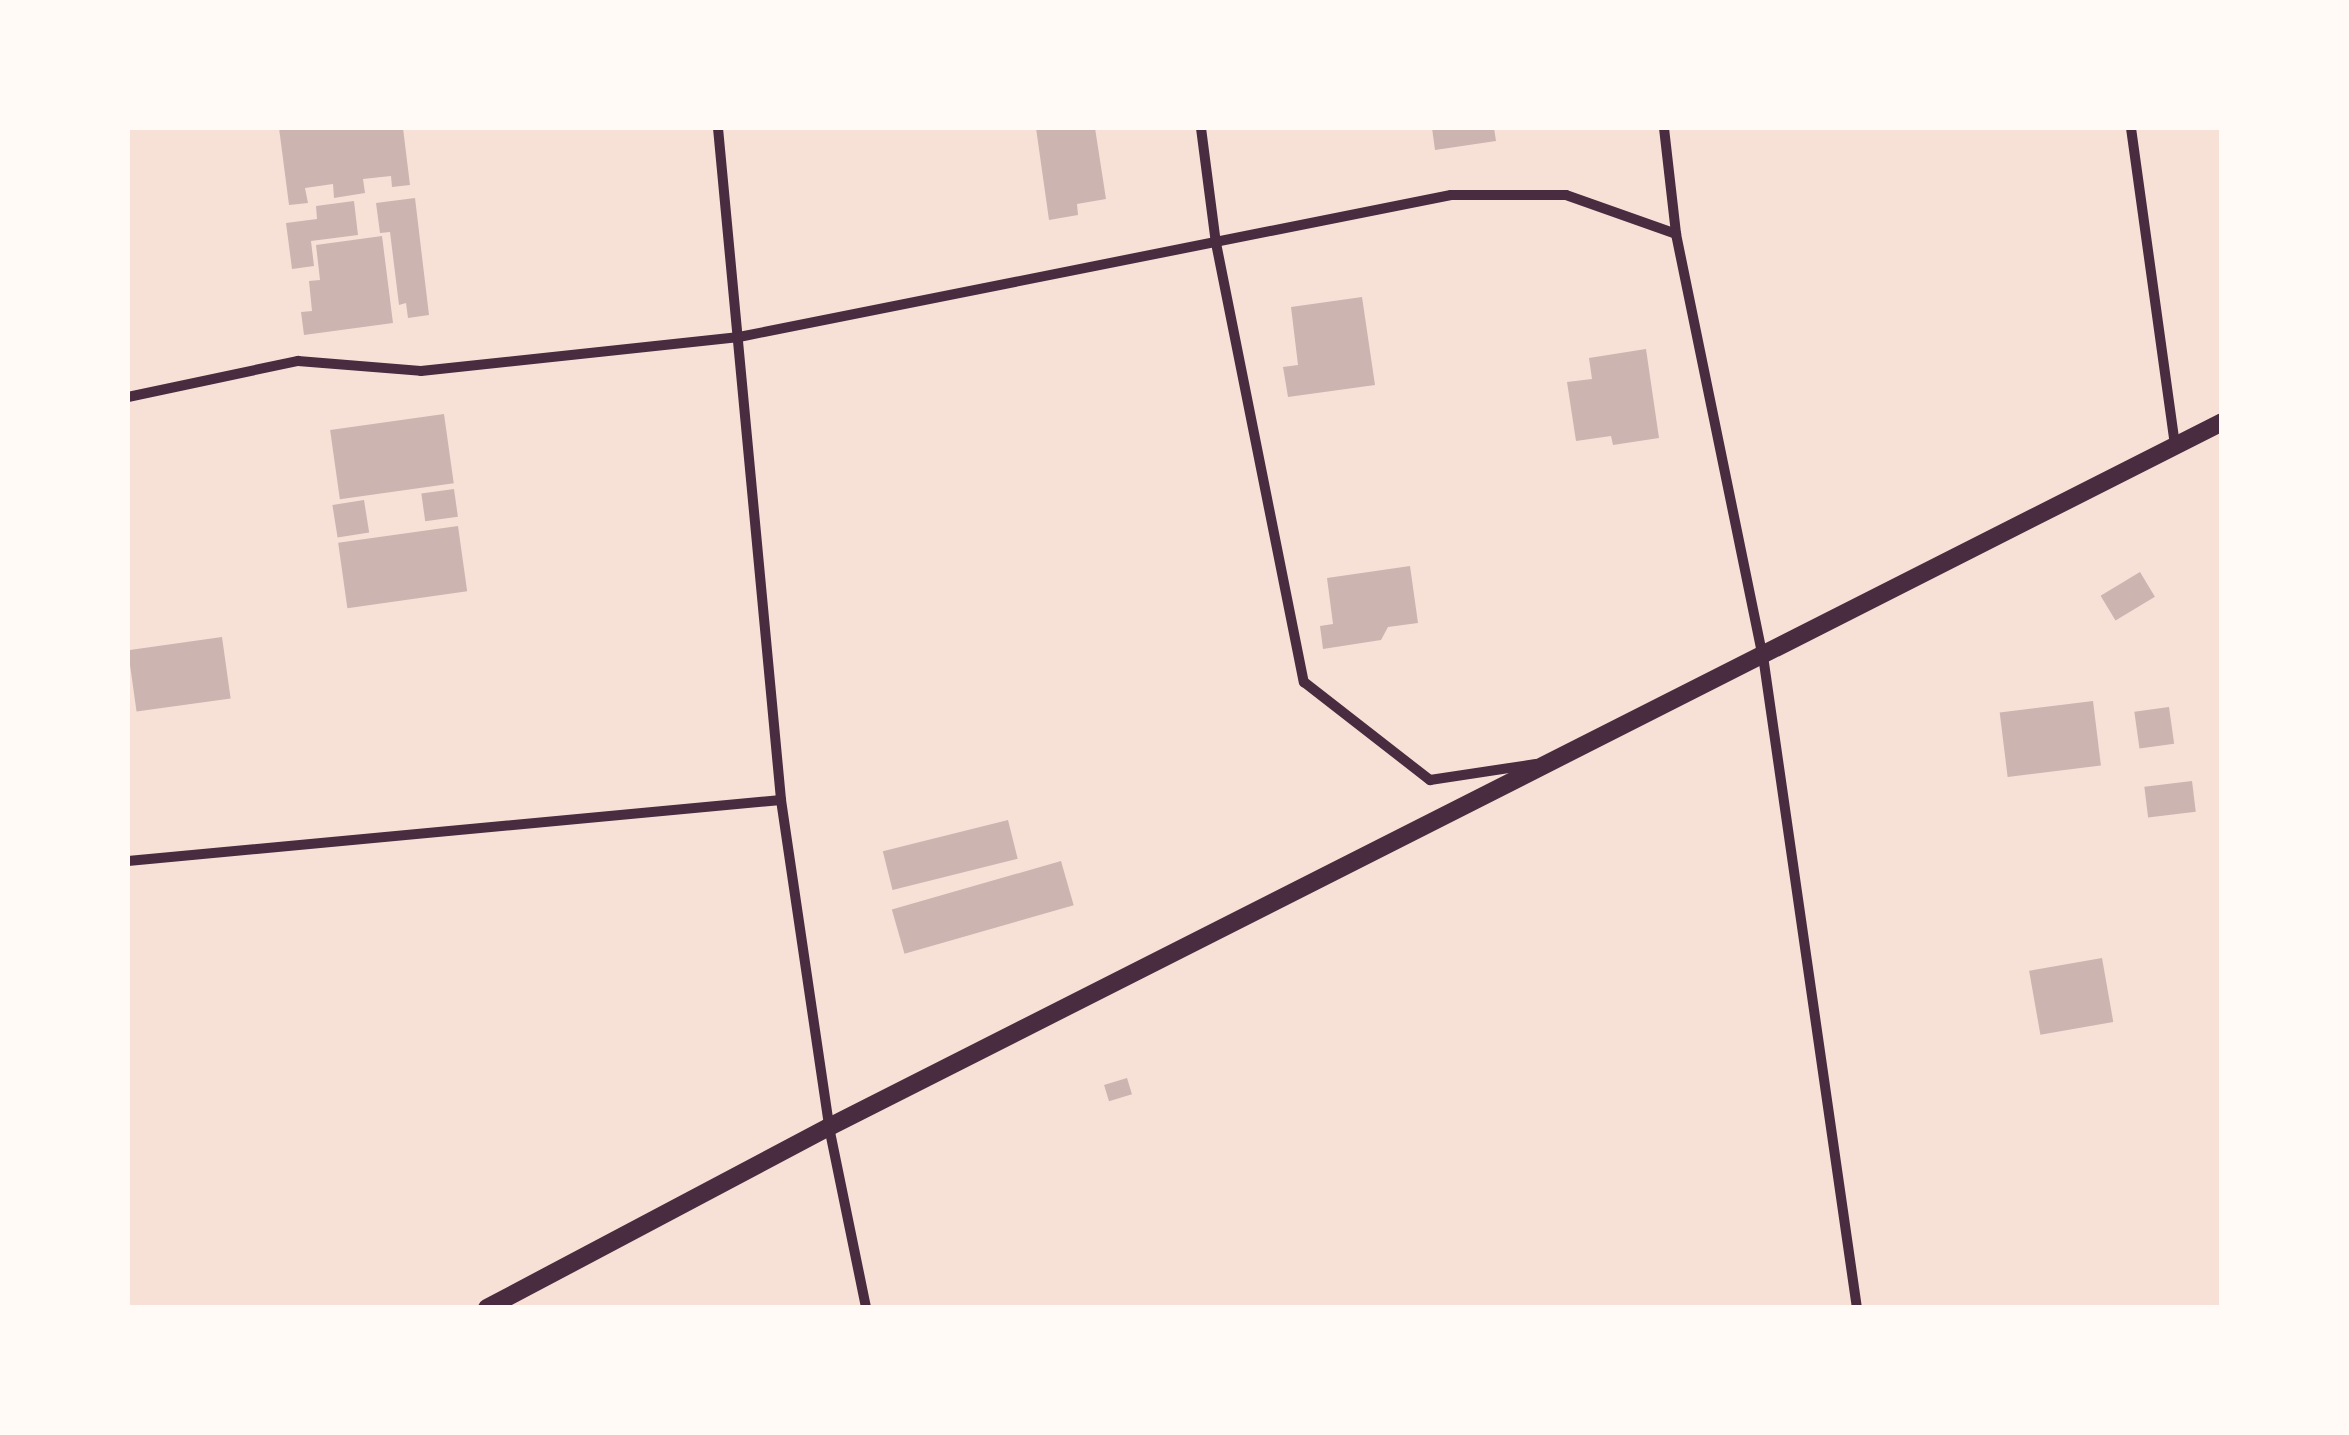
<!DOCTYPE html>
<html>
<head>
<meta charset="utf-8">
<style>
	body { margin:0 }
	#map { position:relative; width:2349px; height:1435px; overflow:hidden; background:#f7e1d7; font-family:"Alegreya Sans",sans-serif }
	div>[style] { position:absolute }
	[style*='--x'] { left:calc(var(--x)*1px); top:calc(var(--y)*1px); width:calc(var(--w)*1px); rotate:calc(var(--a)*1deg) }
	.building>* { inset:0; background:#ccb4b1; transform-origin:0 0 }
	.minor>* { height:10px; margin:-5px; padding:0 5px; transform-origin:5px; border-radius:5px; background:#4a2c40 }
	.tertiary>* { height:18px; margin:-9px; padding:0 9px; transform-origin:9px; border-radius:9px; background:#4a2c40 }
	span { translate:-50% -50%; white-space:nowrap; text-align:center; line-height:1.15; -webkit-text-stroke:8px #fffaf5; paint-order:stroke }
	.frame { position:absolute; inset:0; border:130px solid #fffaf5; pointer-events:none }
</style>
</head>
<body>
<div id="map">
	<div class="building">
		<div style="clip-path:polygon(279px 128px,403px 128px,410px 185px,392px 187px,391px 176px,363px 179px,365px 193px,334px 198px,333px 184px,305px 188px,308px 203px,289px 205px)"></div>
		<div style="clip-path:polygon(1036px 128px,1095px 128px,1106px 199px,1077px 204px,1078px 215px,1049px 220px)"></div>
		<div style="clip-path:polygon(1432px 128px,1494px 128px,1496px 141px,1435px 150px)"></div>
		<div style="clip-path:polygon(415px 198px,429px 315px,408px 318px,406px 303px,399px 305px,390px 232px,380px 233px,376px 203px)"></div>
		<div style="clip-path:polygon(354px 201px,358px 235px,311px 241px,314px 266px,292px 269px,286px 223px,317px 219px,316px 206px)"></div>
		<div style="clip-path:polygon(382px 236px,393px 323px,304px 335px,301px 312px,312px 311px,309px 281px,320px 280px,316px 245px)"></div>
		<div style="clip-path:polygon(1362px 297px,1375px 385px,1288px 397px,1283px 367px,1298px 365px,1291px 307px)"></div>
		<div style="clip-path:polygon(1646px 349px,1659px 438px,1613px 445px,1611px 436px,1576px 441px,1567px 382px,1592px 379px,1589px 358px)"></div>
		<div style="left:444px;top:414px;width:70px;height:115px;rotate:82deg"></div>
		<div style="left:454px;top:489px;width:28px;height:33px;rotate:82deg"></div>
		<div style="left:364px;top:500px;width:33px;height:32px;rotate:81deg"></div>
		<div style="left:458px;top:526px;width:66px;height:121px;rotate:82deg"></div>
		<div style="clip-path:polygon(1410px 566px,1418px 623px,1388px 627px,1381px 640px,1323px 649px,1320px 626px,1333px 624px,1327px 578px)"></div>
		<div style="left:2140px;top:572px;width:29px;height:46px;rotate:59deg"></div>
		<div style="left:222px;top:637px;width:62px;height:95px;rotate:82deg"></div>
		<div style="left:2093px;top:701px;width:65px;height:94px;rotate:83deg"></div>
		<div style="left:2169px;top:707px;width:37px;height:35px;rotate:82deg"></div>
		<div style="left:2192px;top:781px;width:31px;height:48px;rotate:83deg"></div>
		<div style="left:1008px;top:820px;width:40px;height:129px;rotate:76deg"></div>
		<div style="left:1061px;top:861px;width:46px;height:176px;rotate:74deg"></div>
		<div style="left:2102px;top:958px;width:65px;height:74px;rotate:80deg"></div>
		<div style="left:1127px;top:1078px;width:17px;height:24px;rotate:73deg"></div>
	</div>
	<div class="minor">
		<div style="--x:718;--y:128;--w:675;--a:84.64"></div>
		<div style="--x:781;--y:800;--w:331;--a:81.6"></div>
		<div style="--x:829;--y:1127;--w:185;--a:78.4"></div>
		<div style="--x:1201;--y:128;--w:116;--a:82.6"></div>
		<div style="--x:1216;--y:243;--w:448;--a:78.7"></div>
		<div style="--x:1304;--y:682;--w:160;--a:37.9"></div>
		<div style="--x:1430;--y:780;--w:107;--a:-8.6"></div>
		<div style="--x:1664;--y:128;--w:107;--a:83.5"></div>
		<div style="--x:1676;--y:234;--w:431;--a:78.4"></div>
		<div style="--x:1763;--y:656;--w:659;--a:81.8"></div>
		<div style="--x:2131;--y:128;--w:321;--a:82.1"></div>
		<div style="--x:128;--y:397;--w:174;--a:-12"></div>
		<div style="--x:298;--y:361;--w:123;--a:4.6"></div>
		<div style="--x:421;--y:371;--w:320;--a:-6.1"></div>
		<div style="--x:739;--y:337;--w:726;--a:-11.28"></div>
		<div style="--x:1451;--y:195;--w:115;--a:0"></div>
		<div style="--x:1566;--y:195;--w:117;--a:19.5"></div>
		<div style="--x:128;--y:861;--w:656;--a:-5.34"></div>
	</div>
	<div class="tertiary">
		<div style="--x:487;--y:1308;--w:387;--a:-27.9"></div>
		<div style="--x:829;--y:1127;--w:1561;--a:-26.84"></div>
	</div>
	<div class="frame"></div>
</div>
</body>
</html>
